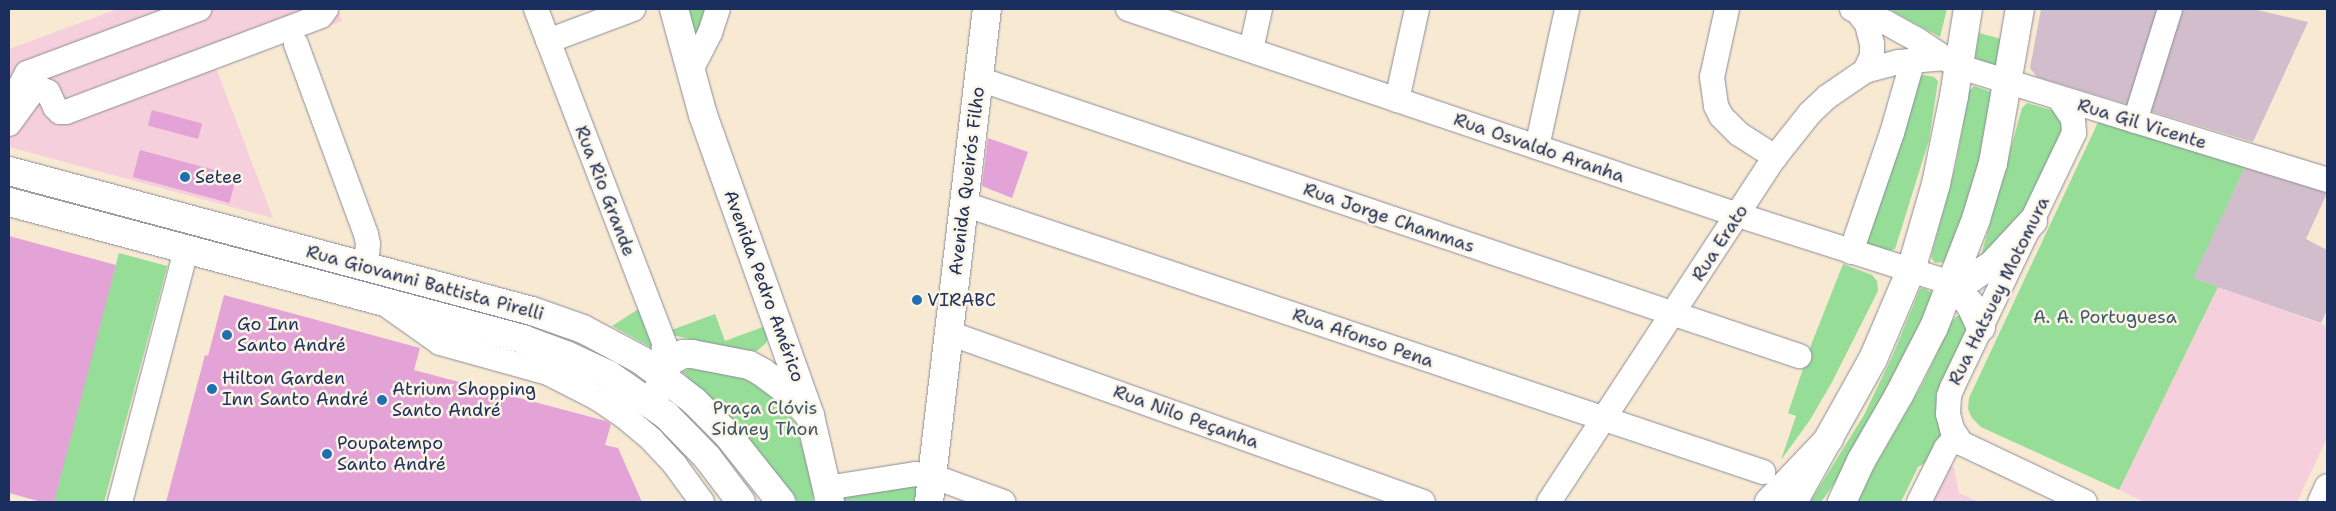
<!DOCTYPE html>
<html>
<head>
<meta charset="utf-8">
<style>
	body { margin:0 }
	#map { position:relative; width:2336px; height:511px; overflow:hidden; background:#f8e9d3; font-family:"Shantell Sans",sans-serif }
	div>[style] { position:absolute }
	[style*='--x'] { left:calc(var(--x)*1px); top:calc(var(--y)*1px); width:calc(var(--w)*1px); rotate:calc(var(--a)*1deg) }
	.built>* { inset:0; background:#f5cfdb }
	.industrial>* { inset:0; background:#d1bdcc }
	.green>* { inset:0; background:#96dd97; transform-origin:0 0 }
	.building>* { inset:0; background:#e3a3d7; transform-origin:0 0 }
	.roads { filter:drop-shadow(0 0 1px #8a8c98) drop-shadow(0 0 1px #8a8c98) }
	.minor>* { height:24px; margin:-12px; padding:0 12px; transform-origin:12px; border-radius:12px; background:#fff }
	.major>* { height:28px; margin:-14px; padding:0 14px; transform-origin:14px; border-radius:14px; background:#fff }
	.highway>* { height:28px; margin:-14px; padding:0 14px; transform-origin:14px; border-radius:14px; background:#fff }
	.dots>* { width:14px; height:14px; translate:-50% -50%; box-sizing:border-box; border:2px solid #fcf5e5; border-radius:50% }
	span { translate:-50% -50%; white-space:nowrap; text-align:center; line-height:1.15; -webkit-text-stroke:5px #fcf5e5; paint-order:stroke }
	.street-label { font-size:18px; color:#1b2f5e }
	.poi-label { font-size:18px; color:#1b2f5e }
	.left { translate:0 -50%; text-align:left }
	.park-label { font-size:18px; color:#3a5a6c }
	.frame { position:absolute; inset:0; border:10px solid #1b2f5e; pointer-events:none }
</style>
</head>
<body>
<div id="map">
	<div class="built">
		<div style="clip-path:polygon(118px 9px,338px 9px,342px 21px,216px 68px,273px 218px,9px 147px,9px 49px)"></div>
		<div style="clip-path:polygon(2218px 287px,2327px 326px,2327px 438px,2297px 502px,2145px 502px,2119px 490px)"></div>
		<div style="clip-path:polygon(1947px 464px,1954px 467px,1959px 493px,1979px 502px,1929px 502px)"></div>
	</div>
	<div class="industrial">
		<div style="clip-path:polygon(2041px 9px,2253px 9px,2308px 22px,2253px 142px,2037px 77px,2030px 68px)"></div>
		<div style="clip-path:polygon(2245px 167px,2327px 193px,2306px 239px,2327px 250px,2327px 310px,2321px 323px,2192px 278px)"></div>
	</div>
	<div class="green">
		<div style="clip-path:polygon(689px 9px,709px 9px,695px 37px)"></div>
		<div style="clip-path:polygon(1893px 9px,1947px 9px,1940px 37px,1892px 11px)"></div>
		<div style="clip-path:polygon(1979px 33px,2005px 40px,2001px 63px,1995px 67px,1975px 58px)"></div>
		<div style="clip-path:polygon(1924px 75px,1934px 77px,1938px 81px,1929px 140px,1895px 249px,1888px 251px,1852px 239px,1906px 77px)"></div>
		<div style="clip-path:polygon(1974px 86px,1994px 93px,1983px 165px,1945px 262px,1935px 263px,1931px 257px,1956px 164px,1969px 91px)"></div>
		<div style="clip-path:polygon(2027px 103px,2062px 113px,2069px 121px,2013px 235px,1981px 256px,2022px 108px)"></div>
		<div style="clip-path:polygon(2100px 118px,2245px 167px,2193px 278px,2218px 287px,2119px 490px,1981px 427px,1972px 418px,1968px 409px,1969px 398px)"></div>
		<div style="left:119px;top:253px;width:50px;height:257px;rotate:15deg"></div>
		<div style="clip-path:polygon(1843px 264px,1872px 275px,1877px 281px,1878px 291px,1832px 382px,1810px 420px,1781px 460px,1796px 416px,1788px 413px,1811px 345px)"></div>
		<div style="clip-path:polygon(1923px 288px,1937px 295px,1850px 462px,1821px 502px,1810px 502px,1864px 415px,1892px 357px,1920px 289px)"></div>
		<div style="clip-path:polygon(640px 308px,654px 349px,612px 326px)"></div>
		<div style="clip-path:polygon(715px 314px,725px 341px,768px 325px,769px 335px,766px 343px,757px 351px,745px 353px,673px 335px,669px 331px)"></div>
		<div style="clip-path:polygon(1962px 315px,1971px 322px,1943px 434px,1930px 460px,1918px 467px,1901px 502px,1854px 502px,1923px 383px,1952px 321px,1957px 316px)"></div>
		<div style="clip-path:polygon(691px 368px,745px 379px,770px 391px,796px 424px,814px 492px,813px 502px,798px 502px,737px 426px,682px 372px)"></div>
		<div style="clip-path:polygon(908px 482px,917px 486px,918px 502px,843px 502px,845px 495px)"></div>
	</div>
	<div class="building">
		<div style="left:152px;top:110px;width:52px;height:16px;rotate:15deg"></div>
		<div style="clip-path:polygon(988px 138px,1028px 152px,1012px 198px,982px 186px)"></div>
		<div style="left:140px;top:150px;width:100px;height:28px;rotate:15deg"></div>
		<div style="clip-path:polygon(9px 236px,116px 265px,54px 502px,42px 502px,9px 493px)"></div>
		<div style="clip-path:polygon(224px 295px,420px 348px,414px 370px,606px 421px,611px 424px,605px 445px,618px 448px,642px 502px,166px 502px,205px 355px,208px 356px)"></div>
	</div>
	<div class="roads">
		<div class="minor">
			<div style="--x:536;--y:9;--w:358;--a:69"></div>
			<div style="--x:664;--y:343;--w:32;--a:94"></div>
			<div style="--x:1128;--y:9;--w:644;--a:18.66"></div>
			<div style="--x:1738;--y:215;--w:224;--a:17.7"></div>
			<div style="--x:1727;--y:9;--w:70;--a:102.4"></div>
			<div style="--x:1712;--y:77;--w:29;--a:82"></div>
			<div style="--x:1716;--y:106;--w:11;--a:63"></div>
			<div style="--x:1721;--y:116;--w:25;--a:45"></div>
			<div style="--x:1739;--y:134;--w:43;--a:32.6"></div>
			<div style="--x:1852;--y:9;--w:35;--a:22"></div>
			<div style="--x:1885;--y:22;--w:35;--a:29"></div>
			<div style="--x:1916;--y:39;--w:49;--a:33.4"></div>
			<div style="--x:1957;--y:66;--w:387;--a:17.1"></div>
			<div style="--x:1857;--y:11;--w:16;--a:52"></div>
			<div style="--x:1867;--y:24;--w:21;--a:76"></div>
			<div style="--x:1872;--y:44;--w:12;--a:90"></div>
			<div style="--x:1872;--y:56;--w:17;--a:115"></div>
			<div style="--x:548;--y:41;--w:91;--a:-20.6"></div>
			<div style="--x:296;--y:44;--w:202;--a:69.8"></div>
			<div style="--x:366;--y:234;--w:10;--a:79"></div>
			<div style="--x:368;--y:244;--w:22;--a:95"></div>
			<div style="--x:1251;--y:50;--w:42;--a:-77.6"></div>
			<div style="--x:690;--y:72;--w:44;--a:-62.9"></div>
			<div style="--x:710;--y:33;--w:25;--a:-72"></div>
			<div style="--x:979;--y:79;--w:866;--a:18.67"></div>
			<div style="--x:2059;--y:98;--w:25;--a:56"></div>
			<div style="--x:2073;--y:119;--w:14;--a:86"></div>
			<div style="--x:2074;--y:133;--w:283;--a:115.6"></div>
			<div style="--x:1952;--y:388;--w:9;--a:111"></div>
			<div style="--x:1949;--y:396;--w:18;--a:93"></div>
			<div style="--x:1948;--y:414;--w:16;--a:75"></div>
			<div style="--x:1952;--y:429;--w:17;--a:57"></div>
			<div style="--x:1961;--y:443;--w:137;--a:25.4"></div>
			<div style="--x:1397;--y:100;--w:93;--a:-77.6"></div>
			<div style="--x:10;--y:105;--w:36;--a:-62"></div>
			<div style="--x:27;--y:73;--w:184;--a:-20.4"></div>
			<div style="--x:2135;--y:121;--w:117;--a:-72.6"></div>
			<div style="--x:9;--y:124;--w:34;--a:-54"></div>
			<div style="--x:29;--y:96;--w:13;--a:-39"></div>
			<div style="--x:39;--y:88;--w:10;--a:24"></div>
			<div style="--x:48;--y:92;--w:17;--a:65"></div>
			<div style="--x:55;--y:107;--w:7;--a:45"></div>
			<div style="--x:60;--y:112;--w:6;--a:0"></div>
			<div style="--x:66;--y:112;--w:272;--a:-20.6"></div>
			<div style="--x:321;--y:16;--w:9;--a:-54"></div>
			<div style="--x:1537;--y:147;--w:141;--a:-77.7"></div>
			<div style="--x:964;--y:204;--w:843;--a:18.54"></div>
			<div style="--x:1851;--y:252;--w:126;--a:-71"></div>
			<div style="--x:1892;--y:133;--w:76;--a:-74"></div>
			<div style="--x:385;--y:304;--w:67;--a:35.3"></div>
			<div style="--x:440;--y:343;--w:112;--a:15.5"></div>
			<div style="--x:548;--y:373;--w:55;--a:27"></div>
			<div style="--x:597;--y:398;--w:34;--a:34"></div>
			<div style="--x:625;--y:417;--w:35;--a:40"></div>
			<div style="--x:652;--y:440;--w:34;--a:47"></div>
			<div style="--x:675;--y:465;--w:46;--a:53.9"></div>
			<div style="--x:949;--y:333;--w:503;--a:19.62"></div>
			<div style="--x:826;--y:488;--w:90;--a:-8.9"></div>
			<div style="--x:915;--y:474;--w:17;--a:7"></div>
			<div style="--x:932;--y:476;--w:76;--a:20.1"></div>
			<div style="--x:120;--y:502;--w:260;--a:-75.3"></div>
			<div style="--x:1549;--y:502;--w:412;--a:-56.8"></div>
			<div style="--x:1775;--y:157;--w:56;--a:-51.5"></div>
			<div style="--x:1810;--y:113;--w:23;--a:-43"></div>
			<div style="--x:1827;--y:97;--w:46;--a:-34.4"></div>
			<div style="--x:1865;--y:71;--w:35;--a:-15"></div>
			<div style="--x:1899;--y:62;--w:47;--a:-4.9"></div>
			<div style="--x:1919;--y:502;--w:60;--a:-63.4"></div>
			<div style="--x:1946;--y:448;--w:15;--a:-48"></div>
			<div style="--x:2320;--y:502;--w:17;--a:-66"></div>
		</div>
		<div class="major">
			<div style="--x:674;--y:9;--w:110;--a:74.7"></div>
			<div style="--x:703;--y:115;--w:319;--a:70.4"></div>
			<div style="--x:810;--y:416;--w:88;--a:76.9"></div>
			<div style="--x:1951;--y:283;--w:21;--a:-14"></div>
			<div style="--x:1971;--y:278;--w:25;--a:-32"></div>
			<div style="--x:1992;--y:265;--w:60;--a:-47"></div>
			<div style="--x:1951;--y:283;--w:28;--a:48"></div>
			<div style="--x:1970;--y:304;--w:26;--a:65"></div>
			<div style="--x:929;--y:502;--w:496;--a:-83.3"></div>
			<div style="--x:1793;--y:502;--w:164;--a:-60.8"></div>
			<div style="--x:1873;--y:359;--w:97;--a:-66.9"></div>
			<div style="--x:1911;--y:270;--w:90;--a:-73.8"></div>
			<div style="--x:1936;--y:184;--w:90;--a:-78.4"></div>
			<div style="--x:1954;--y:96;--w:88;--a:-80.9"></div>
			<div style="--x:1842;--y:502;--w:45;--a:-65.1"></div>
			<div style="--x:1861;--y:461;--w:76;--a:-60.1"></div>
			<div style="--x:1899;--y:395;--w:76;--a:-62.8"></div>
			<div style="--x:1934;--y:327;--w:116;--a:-68.7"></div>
			<div style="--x:1976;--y:219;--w:59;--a:-73.1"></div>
			<div style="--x:1993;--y:163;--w:156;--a:-80.1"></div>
		</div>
		<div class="highway">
			<div style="--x:9;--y:171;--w:541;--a:14.99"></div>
			<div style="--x:532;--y:311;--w:54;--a:19.4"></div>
			<div style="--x:583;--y:329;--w:66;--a:28.1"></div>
			<div style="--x:641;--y:360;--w:67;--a:37.7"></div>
			<div style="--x:694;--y:401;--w:47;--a:45"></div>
			<div style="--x:727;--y:434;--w:87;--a:51.5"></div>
			<div style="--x:9;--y:202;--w:532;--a:14.92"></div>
			<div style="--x:523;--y:339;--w:46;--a:20.4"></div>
			<div style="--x:566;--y:355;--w:47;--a:24.9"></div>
			<div style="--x:609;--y:375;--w:70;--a:35.1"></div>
			<div style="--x:666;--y:415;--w:59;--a:45.7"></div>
			<div style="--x:707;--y:457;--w:56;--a:52.9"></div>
			<div style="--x:657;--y:392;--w:32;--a:-68"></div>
			<div style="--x:669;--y:362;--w:16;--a:-30"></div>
			<div style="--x:683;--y:354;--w:9;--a:0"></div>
			<div style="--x:692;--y:354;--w:58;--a:10.9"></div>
			<div style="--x:749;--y:365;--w:15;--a:28"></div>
			<div style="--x:762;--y:372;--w:31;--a:37"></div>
			<div style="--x:787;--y:391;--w:34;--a:47"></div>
			<div style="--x:1769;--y:502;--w:87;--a:-46.4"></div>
		</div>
	</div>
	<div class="dots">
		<div style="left:185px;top:177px;background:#1f6fb2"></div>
		<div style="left:917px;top:300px;background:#1f6fb2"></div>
		<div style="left:227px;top:335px;background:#1f6fb2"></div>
		<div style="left:212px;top:389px;background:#1f6fb2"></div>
		<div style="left:382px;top:400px;background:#1f6fb2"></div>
		<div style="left:327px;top:454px;background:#1f6fb2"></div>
	</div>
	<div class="street-label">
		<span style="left:2142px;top:124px;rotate:17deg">Rua Gil Vicente</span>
		<span style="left:1539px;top:148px;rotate:19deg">Rua Osvaldo Aranha</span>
		<span style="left:967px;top:181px;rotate:-83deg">Avenida Queirós Filho</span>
		<span style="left:605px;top:191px;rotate:69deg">Rua Rio Grande</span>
		<span style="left:1389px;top:218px;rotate:19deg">Rua Jorge Chammas</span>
		<span style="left:1720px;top:243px;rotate:-57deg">Rua Erato</span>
		<span style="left:425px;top:283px;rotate:15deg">Rua Giovanni Battista Pirelli</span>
		<span style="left:764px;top:286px;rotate:70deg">Avenida Pedro Américo</span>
		<span style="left:1999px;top:291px;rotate:-64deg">Rua Hatsuey Motomura</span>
		<span style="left:1363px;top:338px;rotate:19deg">Rua Afonso Pena</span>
		<span style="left:1186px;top:417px;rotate:20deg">Rua Nilo Peçanha</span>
	</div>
	<div class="poi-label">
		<span class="left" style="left:195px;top:177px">Setee</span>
		<span class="left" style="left:927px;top:300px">VIRABC</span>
		<span class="left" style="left:237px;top:335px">Go Inn<br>Santo André</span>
		<span class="left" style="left:222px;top:389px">Hilton Garden<br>Inn Santo André</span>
		<span class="left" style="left:392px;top:400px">Atrium Shopping<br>Santo André</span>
		<span class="left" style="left:337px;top:454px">Poupatempo<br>Santo André</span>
	</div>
	<div class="park-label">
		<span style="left:2105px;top:317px">A. A. Portuguesa</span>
		<span style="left:765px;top:419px">Praça Clóvis<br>Sidney Thon</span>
	</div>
	<div class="frame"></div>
</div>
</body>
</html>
